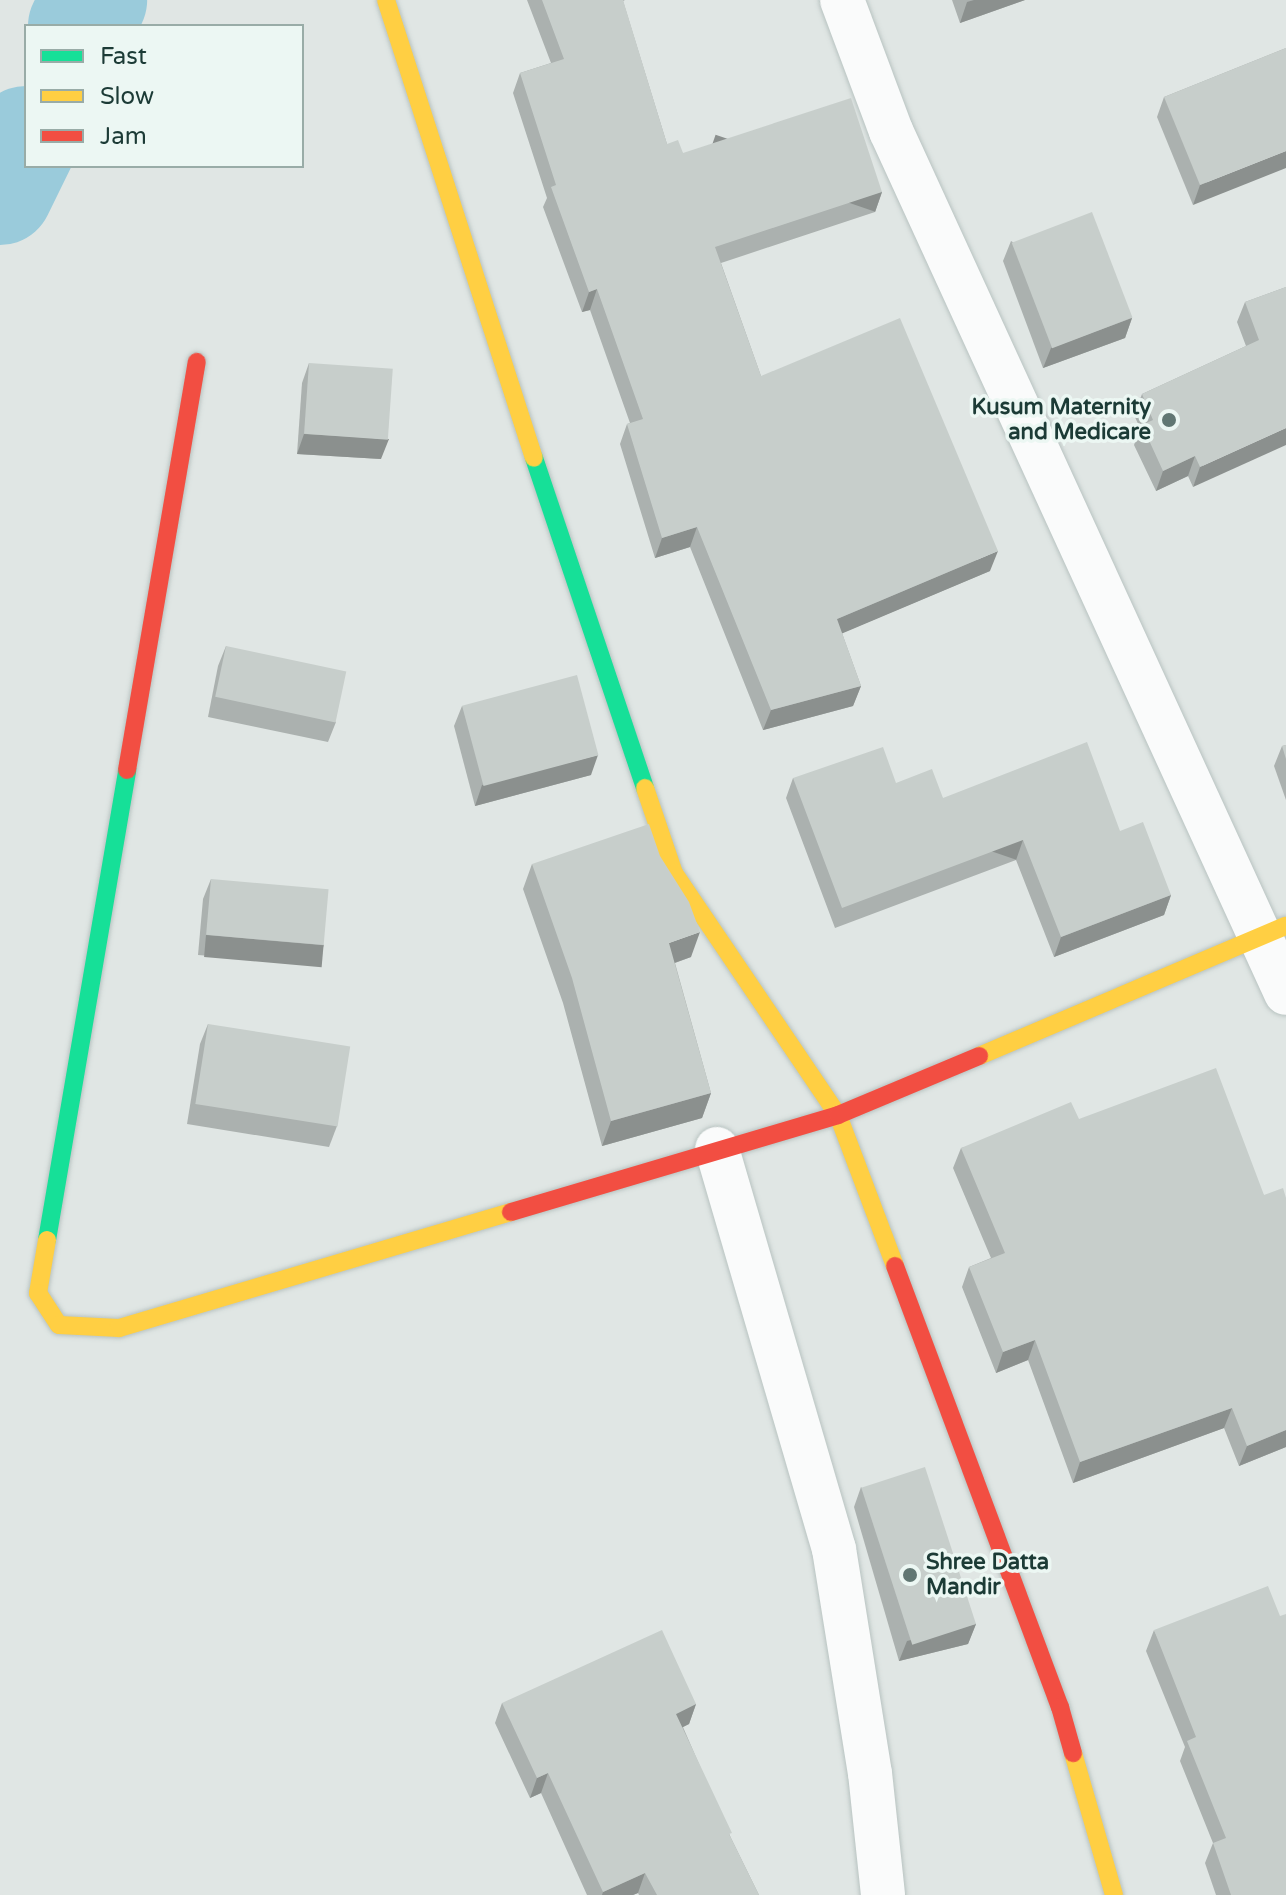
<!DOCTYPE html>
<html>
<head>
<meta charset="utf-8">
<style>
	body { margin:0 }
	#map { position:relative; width:1286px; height:1895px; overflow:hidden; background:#e0e6e4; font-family:"Varela Round",sans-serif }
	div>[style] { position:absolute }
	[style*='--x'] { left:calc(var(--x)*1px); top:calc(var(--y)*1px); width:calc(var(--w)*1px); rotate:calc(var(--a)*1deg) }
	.river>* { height:106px; margin:-53px; padding:0 53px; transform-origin:53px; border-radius:53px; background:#9acbdb }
	.roads { filter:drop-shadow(0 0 2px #b8c3c1) drop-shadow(0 0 2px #b8c3c1) }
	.street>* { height:44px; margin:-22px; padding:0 22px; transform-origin:22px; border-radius:22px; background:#fafbfb }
	.fast>* { height:18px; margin:-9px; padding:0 9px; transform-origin:9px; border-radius:9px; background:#16e098 }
	.slow>* { height:18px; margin:-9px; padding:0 9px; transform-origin:9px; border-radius:9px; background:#ffcf43 }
	.jam>* { height:18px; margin:-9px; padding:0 9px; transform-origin:9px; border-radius:9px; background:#f24e42 }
	.wall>* { inset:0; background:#abb1af }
	.shaded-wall>* { inset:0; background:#8b908e; transform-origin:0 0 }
	.building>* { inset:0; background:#c7cecb; transform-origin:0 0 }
	.dots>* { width:22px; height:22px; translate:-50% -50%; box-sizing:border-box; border:4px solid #ecf7f3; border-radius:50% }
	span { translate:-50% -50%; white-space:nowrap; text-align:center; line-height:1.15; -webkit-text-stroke:7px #ecf7f3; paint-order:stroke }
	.poi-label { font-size:22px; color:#1c3b36; font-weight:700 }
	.right { translate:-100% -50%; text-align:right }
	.left { translate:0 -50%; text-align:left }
	.legend { position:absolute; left:24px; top:24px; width:280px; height:144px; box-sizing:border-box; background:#ecf7f3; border:2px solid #99aca7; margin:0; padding:10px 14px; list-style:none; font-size:24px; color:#1c3b36 }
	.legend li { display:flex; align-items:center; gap:16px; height:40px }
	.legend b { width:40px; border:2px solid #99aca7 }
</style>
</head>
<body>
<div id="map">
	<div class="river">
		<div style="--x:81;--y:26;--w:29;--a:-63"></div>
		<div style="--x:0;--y:192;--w:59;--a:-63.9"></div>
	</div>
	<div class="roads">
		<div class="street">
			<div style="--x:842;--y:0;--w:140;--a:69.5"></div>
			<div style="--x:891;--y:131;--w:948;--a:65.38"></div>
			<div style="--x:717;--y:1149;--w:417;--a:73.7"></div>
			<div style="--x:834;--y:1549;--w:227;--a:80.9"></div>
			<div style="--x:870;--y:1773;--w:123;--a:83.9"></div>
		</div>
		<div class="fast">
			<div style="--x:534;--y:458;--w:348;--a:71.4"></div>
			<div style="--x:47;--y:1240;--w:477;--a:-80.3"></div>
		</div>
		<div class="slow">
			<div style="--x:386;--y:0;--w:481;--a:72.1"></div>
			<div style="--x:645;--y:788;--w:90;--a:71.2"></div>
			<div style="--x:674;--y:873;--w:292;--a:55.9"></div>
			<div style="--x:838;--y:1115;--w:161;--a:69.3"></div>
			<div style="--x:979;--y:1056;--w:333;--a:-23"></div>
			<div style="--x:47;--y:1240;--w:54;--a:99.6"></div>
			<div style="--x:38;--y:1293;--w:38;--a:57"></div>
			<div style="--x:59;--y:1325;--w:60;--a:2.9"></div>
			<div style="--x:119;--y:1328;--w:409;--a:-16.5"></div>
			<div style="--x:1073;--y:1753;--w:148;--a:73.9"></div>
		</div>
		<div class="jam">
			<div style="--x:127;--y:770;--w:414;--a:-80.3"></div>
			<div style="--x:511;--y:1212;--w:341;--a:-16.5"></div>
			<div style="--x:838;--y:1115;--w:153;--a:-22.7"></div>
			<div style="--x:895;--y:1266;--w:471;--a:69.5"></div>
			<div style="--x:1060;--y:1707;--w:48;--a:74.2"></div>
		</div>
	</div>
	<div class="wall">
		<div style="clip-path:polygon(527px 0,625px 0,623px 1px,667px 144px,683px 153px,882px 192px,875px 212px,721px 263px,761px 376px,990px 571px,842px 633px,861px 686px,853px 706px,763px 730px,690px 547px,655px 558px,620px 444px,627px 424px,630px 423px,590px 310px,582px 312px,543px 207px,547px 198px,513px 93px,520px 73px,551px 63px)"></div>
		<div style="clip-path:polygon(952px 0,1025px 0,960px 23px)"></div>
		<div style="clip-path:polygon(1286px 48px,1193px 205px,1157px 117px,1164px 97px)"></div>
		<div style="clip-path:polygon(1011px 241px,1132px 318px,1125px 338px,1043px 368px,1003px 261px)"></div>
		<div style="clip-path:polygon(1286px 287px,1193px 487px,1188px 476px,1156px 491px,1134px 445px,1140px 428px,1134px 415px,1142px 394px,1246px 346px,1237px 322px,1245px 302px)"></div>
		<div style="clip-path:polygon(309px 363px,381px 459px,297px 454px,302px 383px)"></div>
		<div style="clip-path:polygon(226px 646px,336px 722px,328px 742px,208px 717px,218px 666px)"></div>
		<div style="clip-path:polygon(462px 706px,591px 775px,475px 806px,454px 726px)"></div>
		<div style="clip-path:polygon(1286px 745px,1286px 800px,1274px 766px,1282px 746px)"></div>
		<div style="clip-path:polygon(793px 778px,896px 783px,943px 798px,1120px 831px,1171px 895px,1164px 915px,1054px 957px,1016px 860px,835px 928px,786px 798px)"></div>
		<div style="clip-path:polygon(532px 864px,691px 957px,675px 963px,711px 1093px,702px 1118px,602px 1146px,563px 1003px,523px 889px)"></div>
		<div style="clip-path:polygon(211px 879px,324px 945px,317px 965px,198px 955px,203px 899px)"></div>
		<div style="clip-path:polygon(208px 1024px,337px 1126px,329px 1147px,187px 1124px,200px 1044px)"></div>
		<div style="clip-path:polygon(1079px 1119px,1264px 1195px,1286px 1198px,1286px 1447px,1239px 1466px,1224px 1428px,1073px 1483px,1028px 1360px,996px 1373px,962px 1287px,969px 1267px,991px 1258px,953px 1168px,961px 1148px)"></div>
		<div style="clip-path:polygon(861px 1487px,976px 1624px,968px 1644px,899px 1661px,854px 1507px)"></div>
		<div style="clip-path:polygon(1154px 1630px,1286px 1895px,1216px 1895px,1205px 1863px,1213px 1843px,1180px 1761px,1185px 1747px,1146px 1651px)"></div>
		<div style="clip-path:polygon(502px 1703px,696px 1704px,689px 1724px,683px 1727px,731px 1838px,759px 1895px,639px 1895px,638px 1893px,633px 1895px,587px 1895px,541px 1793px,530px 1798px,495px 1723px)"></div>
	</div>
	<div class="shaded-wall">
		<div style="clip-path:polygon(974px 0,1025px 0,960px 23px,967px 2px)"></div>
		<div style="clip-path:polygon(1286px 151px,1286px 168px,1193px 205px,1200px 185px)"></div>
		<div style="left:882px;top:192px;width:21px;height:176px;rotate:109deg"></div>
		<div style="clip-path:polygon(597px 289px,590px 310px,582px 312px,589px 292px)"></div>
		<div style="clip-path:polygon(1132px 318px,1125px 338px,1043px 368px,1051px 348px)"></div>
		<div style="clip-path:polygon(1286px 428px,1286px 445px,1193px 487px,1200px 467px)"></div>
		<div style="clip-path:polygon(304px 434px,389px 439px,381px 459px,297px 454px)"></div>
		<div style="clip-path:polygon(1195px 456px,1188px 476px,1156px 491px,1163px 471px)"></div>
		<div style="clip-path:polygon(697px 527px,690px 547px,655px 558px,662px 538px)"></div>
		<div style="clip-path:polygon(998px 551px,990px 571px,829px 639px,837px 619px)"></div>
		<div style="clip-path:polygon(861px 686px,853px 706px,763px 730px,771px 710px)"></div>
		<div style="clip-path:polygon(598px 755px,591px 775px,475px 806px,482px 785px)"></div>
		<div style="left:1023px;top:840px;width:21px;height:193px;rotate:109deg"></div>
		<div style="clip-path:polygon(1171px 895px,1164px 915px,1054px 957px,1061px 937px)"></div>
		<div style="clip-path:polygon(700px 932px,691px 957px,660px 968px,669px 943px)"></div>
		<div style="left:206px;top:935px;width:118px;height:22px;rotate:5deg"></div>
		<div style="clip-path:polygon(711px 1093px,702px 1118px,602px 1146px,611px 1121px)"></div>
		<div style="clip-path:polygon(1035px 1340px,1028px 1360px,996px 1373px,1003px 1352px)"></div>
		<div style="clip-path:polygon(1232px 1408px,1224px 1428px,1073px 1483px,1080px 1462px)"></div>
		<div style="clip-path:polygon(1286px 1430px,1286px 1447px,1239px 1466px,1247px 1446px)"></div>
		<div style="clip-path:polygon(976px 1624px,968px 1644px,899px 1661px,907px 1641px)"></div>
		<div style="clip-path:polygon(696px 1704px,689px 1724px,669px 1734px,676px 1714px)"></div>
		<div style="clip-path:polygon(548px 1773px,541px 1793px,530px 1798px,537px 1778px)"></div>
		<div style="clip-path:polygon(645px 1873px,638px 1893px,633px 1895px,602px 1895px,603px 1892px)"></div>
	</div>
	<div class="building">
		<div style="clip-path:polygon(542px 0,623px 0,667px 144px,678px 140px,683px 153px,851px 98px,882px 192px,715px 247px,761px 376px,900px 318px,998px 551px,837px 619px,861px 686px,771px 710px,697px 527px,662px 538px,627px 424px,643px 419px,597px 289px,589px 292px,551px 187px,556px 185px,520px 73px,564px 59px)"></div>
		<div style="clip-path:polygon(1286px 48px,1286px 151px,1200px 185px,1164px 97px)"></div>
		<div style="left:1092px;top:212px;width:113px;height:86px;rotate:69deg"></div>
		<div style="clip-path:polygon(1286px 287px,1286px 428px,1200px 467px,1195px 456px,1163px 471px,1142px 425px,1153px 420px,1142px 394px,1259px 340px,1245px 302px)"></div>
		<div style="left:309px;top:363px;width:84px;height:71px;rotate:4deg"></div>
		<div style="left:226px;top:646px;width:123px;height:52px;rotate:12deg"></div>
		<div style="left:577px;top:675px;width:83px;height:119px;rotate:75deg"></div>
		<div style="clip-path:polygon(1087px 742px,1120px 831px,1143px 822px,1171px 895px,1061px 937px,1023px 840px,842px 908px,793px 778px,883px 747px,896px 783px,932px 769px,943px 798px)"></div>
		<div style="clip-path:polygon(1286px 745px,1286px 759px,1282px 746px)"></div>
		<div style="clip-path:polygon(649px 824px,660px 856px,689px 902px,700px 932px,669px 943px,711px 1093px,611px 1121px,572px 978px,532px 864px)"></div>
		<div style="left:211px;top:879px;width:118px;height:56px;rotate:5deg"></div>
		<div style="left:208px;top:1024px;width:144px;height:81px;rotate:9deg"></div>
		<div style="clip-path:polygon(1216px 1068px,1264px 1195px,1283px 1188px,1286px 1198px,1286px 1430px,1247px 1446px,1232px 1408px,1080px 1462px,1035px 1340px,1003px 1352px,969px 1267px,1005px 1253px,961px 1148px,1071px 1102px,1079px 1119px)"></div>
		<div style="left:925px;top:1467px;width:165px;height:67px;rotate:72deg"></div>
		<div style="clip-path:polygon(1268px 1586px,1280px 1616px,1286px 1614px,1286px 1895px,1231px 1895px,1213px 1843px,1226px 1838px,1187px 1741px,1196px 1737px,1154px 1630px)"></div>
		<div style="clip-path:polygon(662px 1630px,696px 1704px,676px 1714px,732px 1833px,729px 1834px,759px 1895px,657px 1895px,645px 1873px,603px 1892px,548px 1773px,537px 1778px,502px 1703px)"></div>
	</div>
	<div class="dots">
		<div style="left:1169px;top:420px;background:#617773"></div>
		<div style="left:910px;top:1575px;background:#617773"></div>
	</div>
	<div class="poi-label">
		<span class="right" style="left:1151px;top:420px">Kusum Maternity<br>and Medicare</span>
		<span class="left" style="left:926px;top:1575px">Shree Datta<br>Mandir</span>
	</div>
	<ul class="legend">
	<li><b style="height:10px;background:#16e098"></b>Fast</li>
	<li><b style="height:10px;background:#ffcf43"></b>Slow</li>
	<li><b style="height:10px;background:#f24e42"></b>Jam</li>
	</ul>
</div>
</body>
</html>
